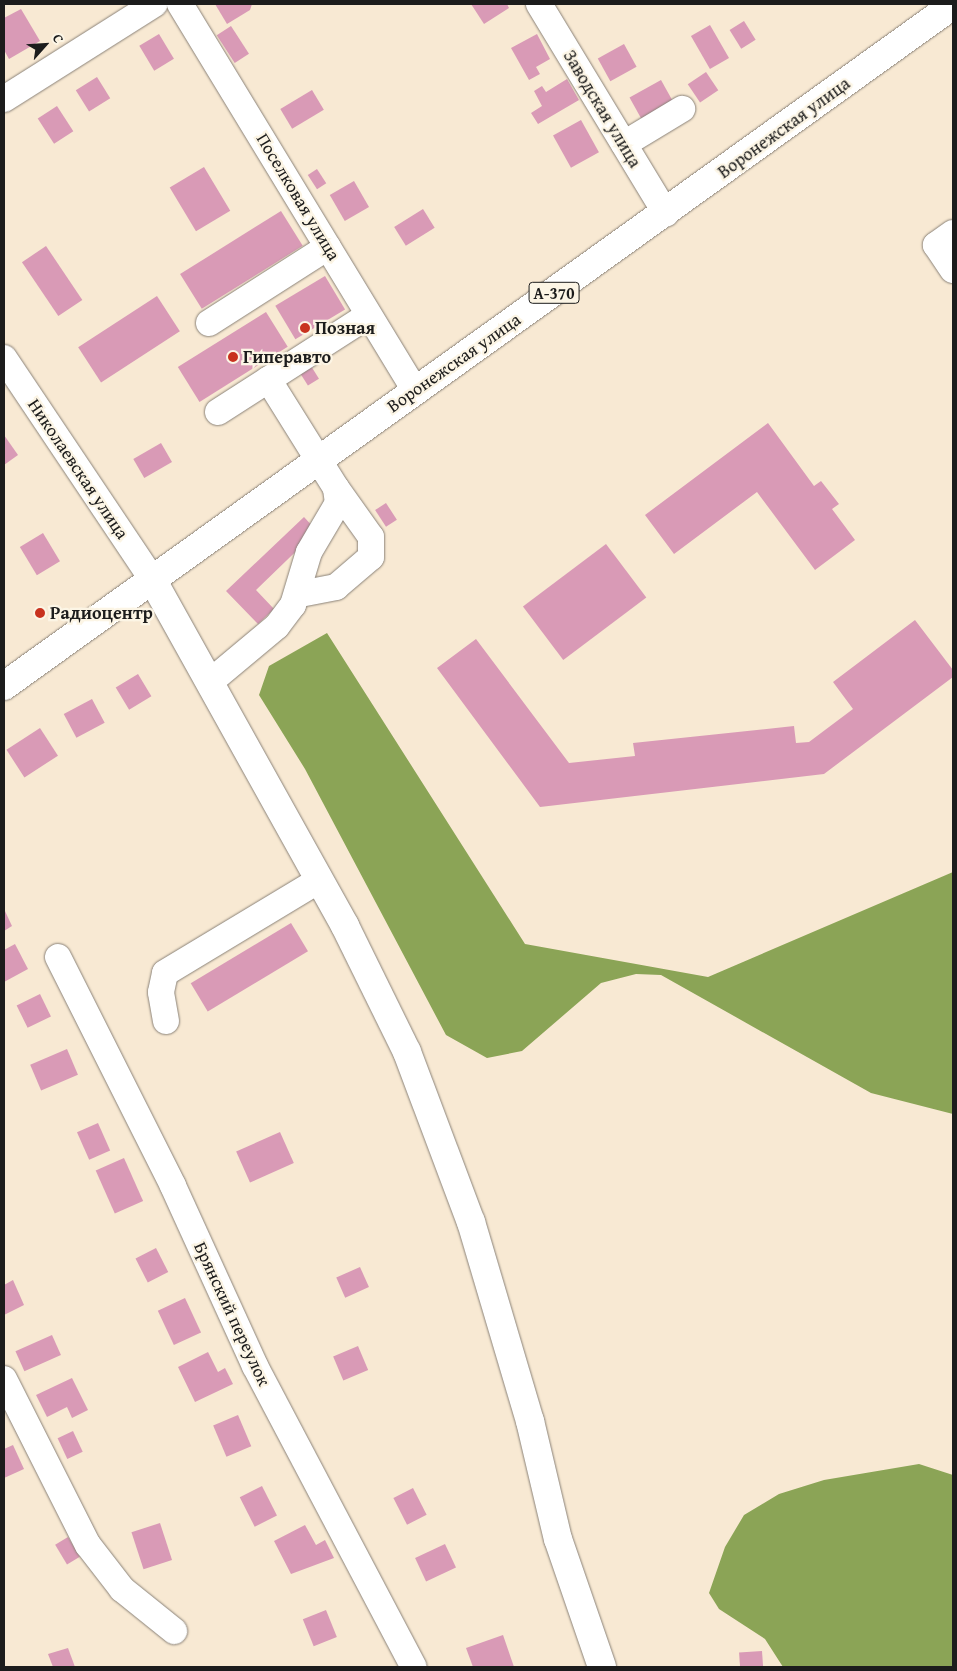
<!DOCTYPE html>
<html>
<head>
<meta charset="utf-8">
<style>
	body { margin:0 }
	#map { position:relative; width:957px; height:1671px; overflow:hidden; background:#f8e9d3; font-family:"Gentium Book Plus",serif }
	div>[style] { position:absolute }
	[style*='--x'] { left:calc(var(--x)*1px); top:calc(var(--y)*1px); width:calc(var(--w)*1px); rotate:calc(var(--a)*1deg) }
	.forest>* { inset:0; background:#8ba456 }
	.building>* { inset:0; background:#d99ab6; transform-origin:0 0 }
	.roads { filter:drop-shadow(0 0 1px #8a8278) drop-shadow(0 0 1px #8a8278) }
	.minor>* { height:26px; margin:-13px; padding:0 13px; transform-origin:13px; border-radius:13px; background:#fff }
	.major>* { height:28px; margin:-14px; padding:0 14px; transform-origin:14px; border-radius:14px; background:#fff }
	.highway>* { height:28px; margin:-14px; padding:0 14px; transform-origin:14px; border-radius:14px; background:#fff }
	.dots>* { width:14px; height:14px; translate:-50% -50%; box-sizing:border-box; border:2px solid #fcf5e5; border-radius:50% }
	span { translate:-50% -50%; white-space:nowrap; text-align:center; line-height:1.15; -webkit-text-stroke:4.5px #fcf5e5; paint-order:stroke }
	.shield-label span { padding:1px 4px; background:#fcf5e5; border:1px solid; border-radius:4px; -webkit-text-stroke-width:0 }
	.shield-label { font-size:16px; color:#1c1c1c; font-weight:700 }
	.street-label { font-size:18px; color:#1c1c1c }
	.poi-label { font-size:18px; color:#1c1c1c; font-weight:700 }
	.left { translate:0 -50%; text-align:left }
	.frame { position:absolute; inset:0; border:5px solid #1c1c1c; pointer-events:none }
	.north { position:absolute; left:20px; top:20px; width:50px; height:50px; -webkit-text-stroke:4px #fcf5e5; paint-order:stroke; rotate:64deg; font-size:14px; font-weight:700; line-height:20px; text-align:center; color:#1c1c1c }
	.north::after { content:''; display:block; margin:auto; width:18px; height:22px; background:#1c1c1c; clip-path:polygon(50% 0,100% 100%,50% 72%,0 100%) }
</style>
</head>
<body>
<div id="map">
	<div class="forest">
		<div style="clip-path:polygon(327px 633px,525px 944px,708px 977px,953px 872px,953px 1114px,871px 1093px,661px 975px,636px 974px,601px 983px,522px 1051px,487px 1058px,446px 1035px,305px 769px,259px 695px,269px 666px)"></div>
		<div style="clip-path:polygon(919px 1464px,953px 1475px,953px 1667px,783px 1667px,765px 1639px,719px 1609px,709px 1593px,725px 1547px,744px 1515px,779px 1494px,824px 1480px)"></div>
	</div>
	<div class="building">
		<div style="clip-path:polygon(215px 4px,252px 4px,250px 10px,227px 24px)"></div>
		<div style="clip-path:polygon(471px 4px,507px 4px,509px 8px,484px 24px)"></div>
		<div style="clip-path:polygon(21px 9px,40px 41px,9px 59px,4px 50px,4px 18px)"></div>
		<div style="left:744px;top:21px;width:22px;height:17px;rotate:58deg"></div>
		<div style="left:710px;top:25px;width:38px;height:22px;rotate:60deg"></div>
		<div style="left:231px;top:26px;width:33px;height:17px;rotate:57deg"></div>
		<div style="left:159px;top:34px;width:29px;height:23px;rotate:59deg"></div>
		<div style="clip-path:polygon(537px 34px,550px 59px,536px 67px,540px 74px,529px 80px,511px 48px)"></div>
		<div style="left:624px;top:44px;width:26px;height:30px;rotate:61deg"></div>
		<div style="left:706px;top:72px;width:22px;height:22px;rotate:56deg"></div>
		<div style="left:97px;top:77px;width:25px;height:25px;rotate:58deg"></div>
		<div style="clip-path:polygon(567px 79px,579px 100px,538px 124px,531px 113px,542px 106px,534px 91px,542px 86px,546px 92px)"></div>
		<div style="left:661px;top:80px;width:25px;height:36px;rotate:61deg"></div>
		<div style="left:312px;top:90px;width:23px;height:37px;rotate:59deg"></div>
		<div style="left:57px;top:106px;width:30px;height:23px;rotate:57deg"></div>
		<div style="left:581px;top:120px;width:37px;height:32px;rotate:61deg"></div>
		<div style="left:204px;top:167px;width:51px;height:40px;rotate:59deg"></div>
		<div style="left:317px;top:169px;width:17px;height:11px;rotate:57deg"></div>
		<div style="left:354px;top:181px;width:30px;height:28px;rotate:60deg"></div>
		<div style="left:423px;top:209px;width:22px;height:34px;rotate:58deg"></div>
		<div style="left:281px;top:211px;width:41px;height:119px;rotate:58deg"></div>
		<div style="left:46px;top:246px;width:65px;height:29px;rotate:56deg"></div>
		<div style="left:325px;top:276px;width:39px;height:58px;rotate:59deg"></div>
		<div style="left:157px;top:296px;width:42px;height:94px;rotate:57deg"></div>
		<div style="left:266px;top:312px;width:41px;height:104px;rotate:58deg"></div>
		<div style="left:311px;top:366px;width:15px;height:13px;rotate:58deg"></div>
		<div style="clip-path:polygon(768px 423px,814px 486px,821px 481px,839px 504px,832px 509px,855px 540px,815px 570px,757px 492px,674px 554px,645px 515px)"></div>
		<div style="clip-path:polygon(4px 435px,18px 455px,4px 465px)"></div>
		<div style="left:161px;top:443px;width:22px;height:32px;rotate:60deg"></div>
		<div style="left:386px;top:503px;width:20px;height:13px;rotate:57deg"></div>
		<div style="clip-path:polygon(304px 517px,317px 531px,256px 590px,274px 609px,258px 624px,226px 591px)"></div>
		<div style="left:43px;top:533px;width:33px;height:27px;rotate:59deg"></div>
		<div style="left:606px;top:544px;width:67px;height:104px;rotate:53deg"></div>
		<div style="clip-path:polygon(915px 620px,953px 670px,953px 677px,824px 774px,540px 807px,437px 668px,476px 639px,569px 763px,635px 756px,633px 743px,794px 726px,796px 743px,809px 742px,853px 709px,833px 682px)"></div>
		<div style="left:138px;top:674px;width:26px;height:26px;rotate:59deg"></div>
		<div style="left:92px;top:699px;width:27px;height:32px;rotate:62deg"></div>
		<div style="left:40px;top:728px;width:33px;height:40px;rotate:57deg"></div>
		<div style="clip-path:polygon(4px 909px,12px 926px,4px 931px)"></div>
		<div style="left:291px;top:923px;width:33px;height:117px;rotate:59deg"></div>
		<div style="clip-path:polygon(15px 944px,28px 969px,4px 982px,4px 950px)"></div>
		<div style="left:40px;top:994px;width:25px;height:26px;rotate:64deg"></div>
		<div style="left:67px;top:1049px;width:28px;height:40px;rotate:67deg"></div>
		<div style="left:98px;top:1123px;width:30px;height:23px;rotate:66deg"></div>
		<div style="left:280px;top:1132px;width:34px;height:48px;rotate:66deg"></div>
		<div style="left:124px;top:1158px;width:47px;height:31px;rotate:66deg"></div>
		<div style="left:156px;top:1248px;width:27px;height:23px;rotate:63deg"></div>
		<div style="left:360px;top:1267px;width:22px;height:26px;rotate:66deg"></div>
		<div style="clip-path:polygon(13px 1280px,24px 1305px,4px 1315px,4px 1285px)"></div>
		<div style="left:185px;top:1298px;width:38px;height:30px;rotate:65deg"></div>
		<div style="left:52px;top:1335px;width:22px;height:40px;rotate:66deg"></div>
		<div style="left:358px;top:1346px;width:26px;height:27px;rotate:67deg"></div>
		<div style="clip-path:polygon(208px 1352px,218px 1372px,225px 1368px,233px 1384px,195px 1402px,178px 1367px)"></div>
		<div style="clip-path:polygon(72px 1378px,88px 1410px,72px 1418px,67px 1407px,47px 1417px,36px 1395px)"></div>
		<div style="left:238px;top:1415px;width:34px;height:27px;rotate:67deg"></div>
		<div style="left:73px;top:1431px;width:23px;height:17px;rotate:65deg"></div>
		<div style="clip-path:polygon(13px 1445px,24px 1469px,4px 1478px,4px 1449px)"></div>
		<div style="left:262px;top:1486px;width:33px;height:25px;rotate:63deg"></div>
		<div style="left:413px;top:1488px;width:30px;height:22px;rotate:63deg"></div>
		<div style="left:160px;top:1523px;width:39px;height:30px;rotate:72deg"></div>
		<div style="clip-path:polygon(305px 1525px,316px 1545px,325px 1540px,334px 1558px,291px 1574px,274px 1541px)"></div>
		<div style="left:68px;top:1537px;width:23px;height:15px;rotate:59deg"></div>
		<div style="left:445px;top:1544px;width:26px;height:33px;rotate:65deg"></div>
		<div style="left:326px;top:1610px;width:29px;height:25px;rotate:68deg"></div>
		<div style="clip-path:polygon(503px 1635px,514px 1667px,473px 1667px,466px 1648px)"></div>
		<div style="clip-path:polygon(68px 1648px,75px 1667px,53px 1667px,48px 1654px)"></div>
		<div style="left:762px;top:1651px;width:16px;height:23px;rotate:86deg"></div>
	</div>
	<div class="roads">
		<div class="minor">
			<div style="--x:180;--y:4;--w:453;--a:58.7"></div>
			<div style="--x:539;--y:4;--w:245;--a:58.8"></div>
			<div style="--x:4;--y:99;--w:178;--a:-32.3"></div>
			<div style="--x:624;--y:144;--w:68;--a:-31.1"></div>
			<div style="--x:953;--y:233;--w:21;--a:145"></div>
			<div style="--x:936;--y:245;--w:30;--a:56"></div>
			<div style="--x:209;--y:323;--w:141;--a:-32.6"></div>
			<div style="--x:4;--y:358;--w:266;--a:56.2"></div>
			<div style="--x:218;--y:412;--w:179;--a:-32.7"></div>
			<div style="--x:300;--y:594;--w:37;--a:-11"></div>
			<div style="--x:336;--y:587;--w:46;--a:-40.6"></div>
			<div style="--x:371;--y:557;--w:20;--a:-90"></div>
			<div style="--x:371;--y:537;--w:60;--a:-125.5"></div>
			<div style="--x:210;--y:682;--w:87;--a:-39.9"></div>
			<div style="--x:277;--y:626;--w:26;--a:-53"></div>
			<div style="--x:293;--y:605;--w:55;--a:-73.2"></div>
			<div style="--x:309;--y:552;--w:57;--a:-59.4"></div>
			<div style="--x:338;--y:503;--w:15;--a:-98"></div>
			<div style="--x:336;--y:488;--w:128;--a:-122"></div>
			<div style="--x:58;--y:957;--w:256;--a:63.3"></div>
			<div style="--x:173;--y:1186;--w:198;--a:65.5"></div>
			<div style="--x:255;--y:1366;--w:340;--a:62.2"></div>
			<div style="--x:166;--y:1021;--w:29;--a:-100"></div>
			<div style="--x:161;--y:992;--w:19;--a:-78"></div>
			<div style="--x:165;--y:973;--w:180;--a:-31.1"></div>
			<div style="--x:4;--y:1379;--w:186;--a:63.2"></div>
			<div style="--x:88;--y:1545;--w:56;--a:52.3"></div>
			<div style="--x:122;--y:1589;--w:67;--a:38.9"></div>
		</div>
		<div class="major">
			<div style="--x:152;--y:579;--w:397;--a:60.9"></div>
			<div style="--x:345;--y:926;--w:140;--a:63.8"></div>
			<div style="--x:407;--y:1052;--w:182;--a:69.4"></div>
			<div style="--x:471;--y:1222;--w:208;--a:73.5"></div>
			<div style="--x:530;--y:1421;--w:121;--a:76.7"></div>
			<div style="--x:558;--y:1539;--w:135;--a:71"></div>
		</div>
		<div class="highway">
			<div style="--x:4;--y:686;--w:1168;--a:-35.66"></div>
		</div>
	</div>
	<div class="dots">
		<div style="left:305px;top:328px;background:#c8321e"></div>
		<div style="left:233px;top:357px;background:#c8321e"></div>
		<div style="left:40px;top:613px;background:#c8321e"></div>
	</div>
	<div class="shield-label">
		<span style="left:554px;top:293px">А-370</span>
	</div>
	<div class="street-label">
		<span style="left:602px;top:109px;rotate:59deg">Заводская улица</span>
		<span style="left:784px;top:128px;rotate:-36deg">Воронежская улица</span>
		<span style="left:298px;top:197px;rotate:59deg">Поселковая улица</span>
		<span style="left:454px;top:363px;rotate:-35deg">Воронежская улица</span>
		<span style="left:78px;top:469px;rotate:56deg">Николаевская улица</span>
		<span style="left:232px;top:1314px;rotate:65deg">Брянский переулок</span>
	</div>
	<div class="poi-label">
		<span class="left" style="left:315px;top:328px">Позная</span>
		<span class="left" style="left:243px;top:357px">Гиперавто</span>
		<span class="left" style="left:50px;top:613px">Радиоцентр</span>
	</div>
	<div class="frame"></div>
	<div class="north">С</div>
</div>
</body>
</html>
